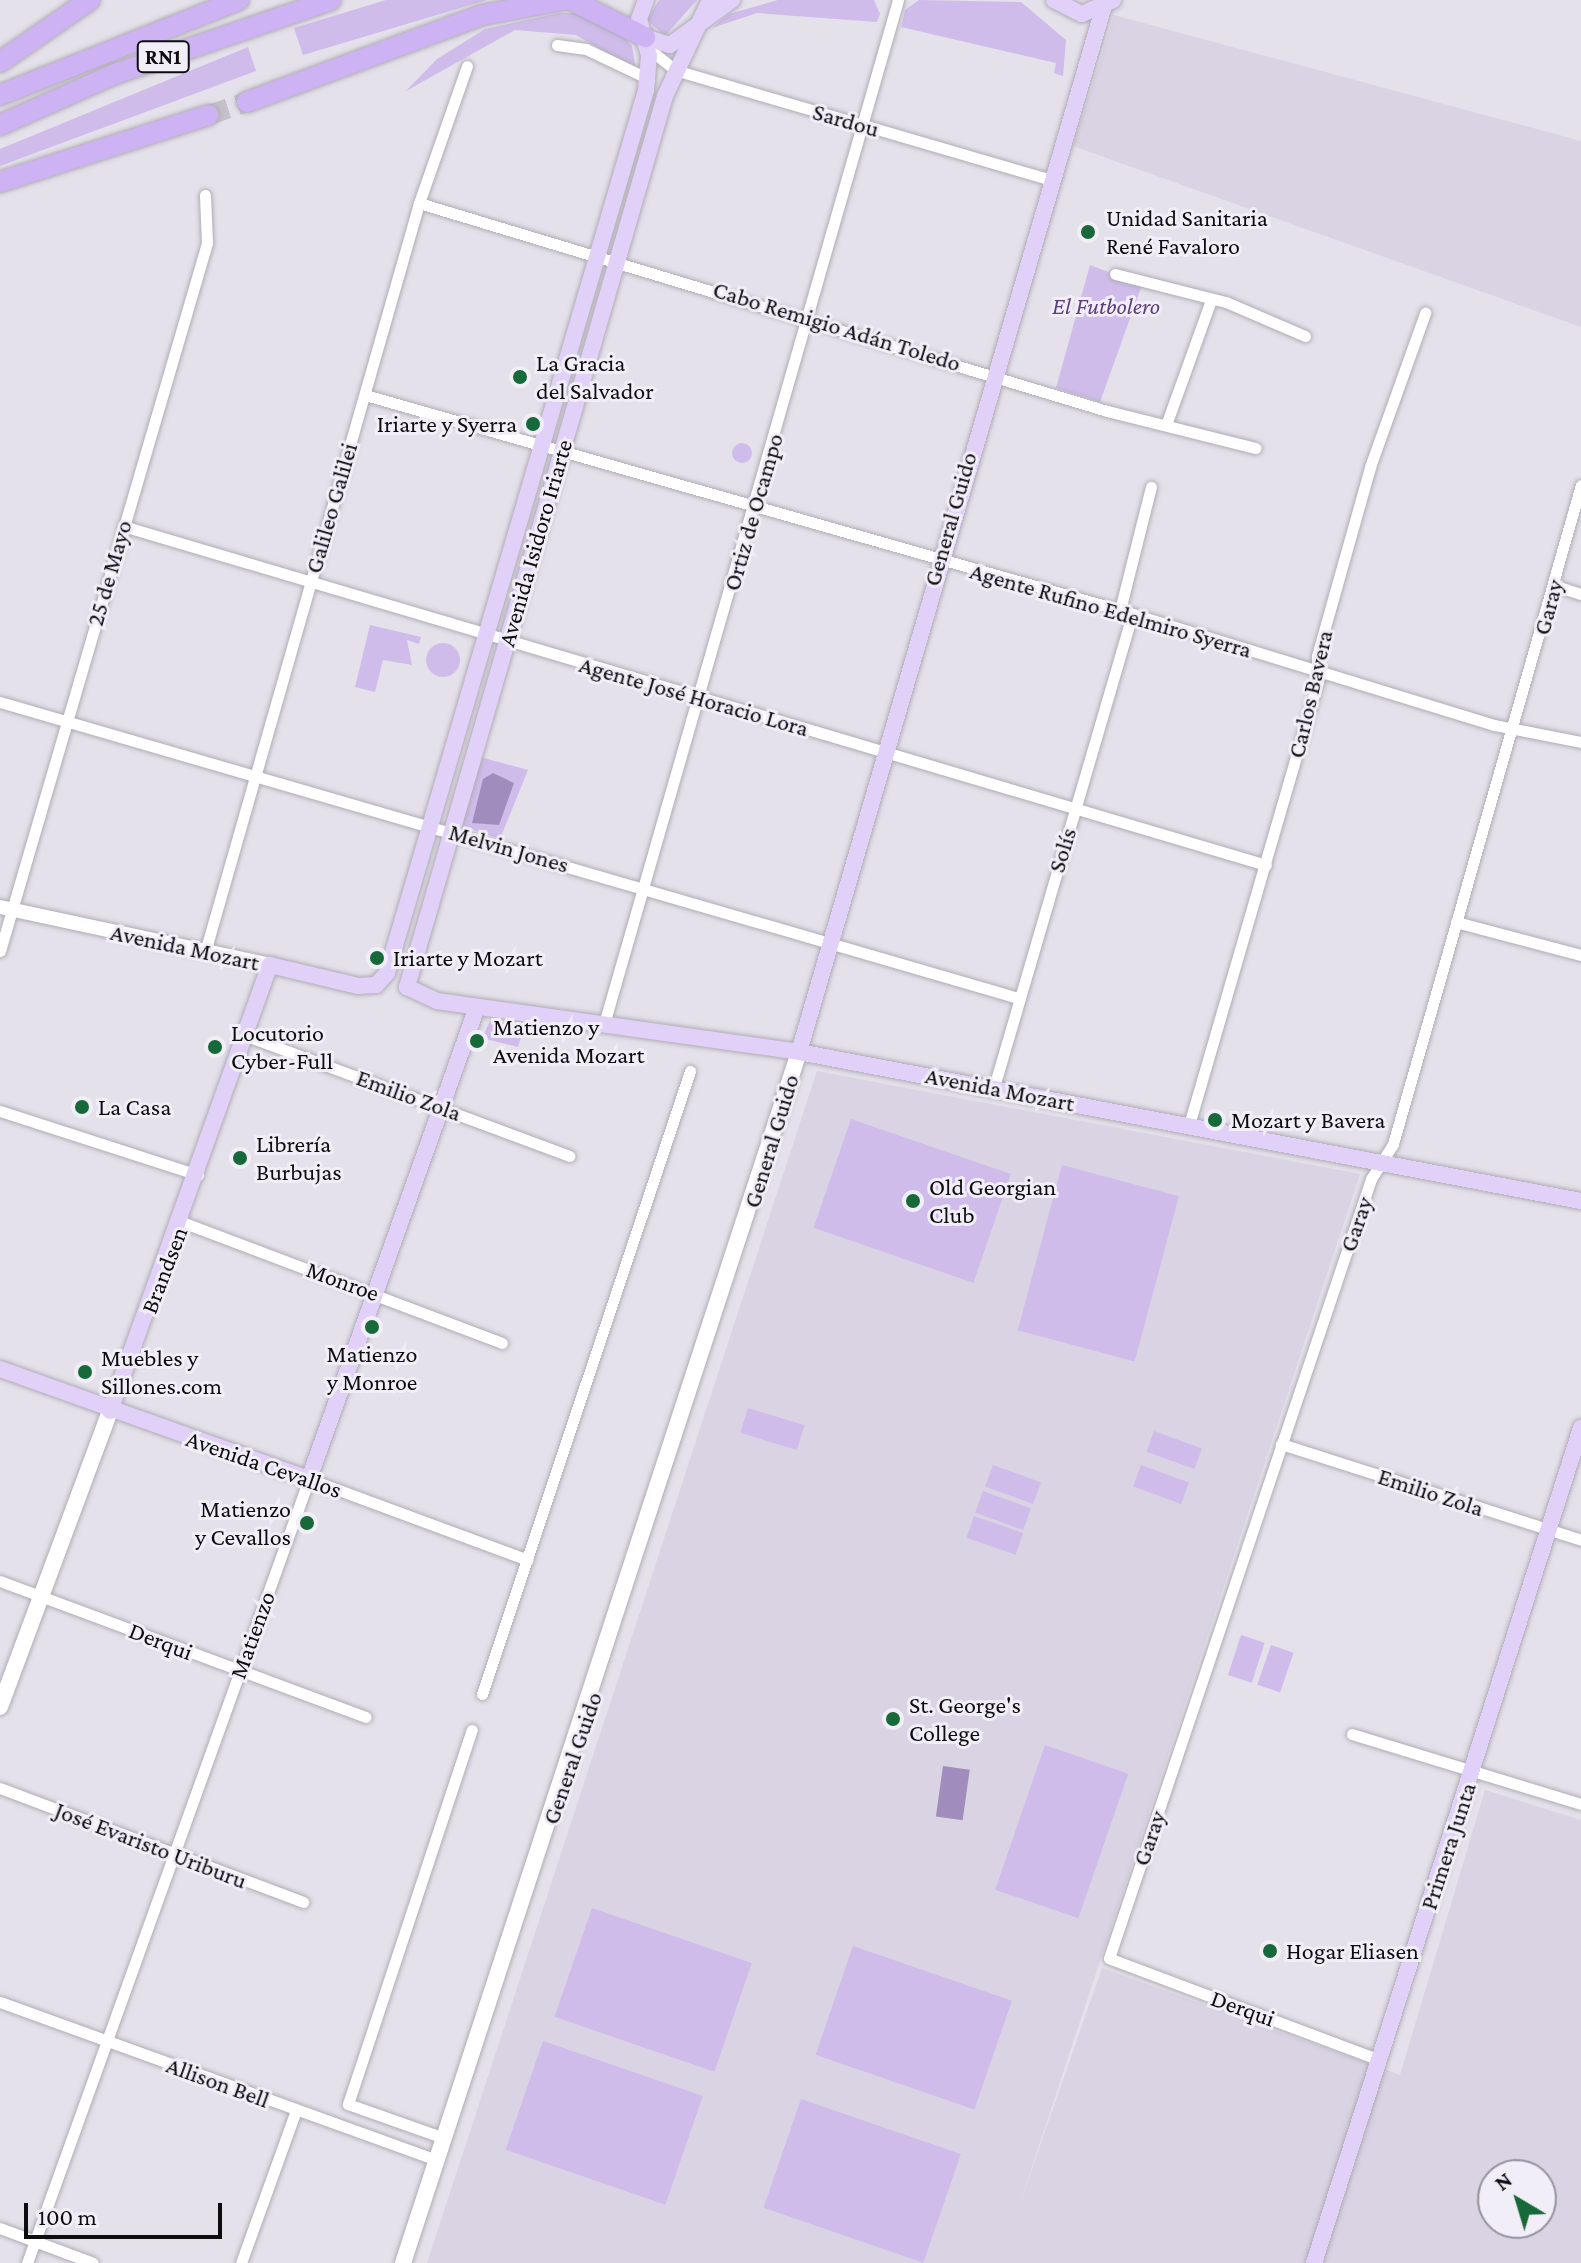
<!DOCTYPE html>
<html>
<head>
<meta charset="utf-8">
<style>
	body { margin:0 }
	#map { position:relative; width:1581px; height:2263px; overflow:hidden; background:#e4e1ea; font-family:"Crimson Pro",serif }
	div>[style] { position:absolute }
	[style*='--x'] { left:calc(var(--x)*1px); top:calc(var(--y)*1px); width:calc(var(--w)*1px); rotate:calc(var(--a)*1deg) }
	.built>* { inset:0; background:#d9d3e3 }
	.green>* { inset:0; background:#cfbceb; transform-origin:0 0 }
	.round { border-radius:50% }
	.water>* { inset:0; background:#a18dbd; transform-origin:0 0 }
	.motorway-tunnel>* { height:20px; margin-top:-10px; transform-origin:0; background:repeating-linear-gradient(90deg,#c4c1c9 0 20px,transparent 0 30px) }
	.roads { filter:drop-shadow(0 0 2px #b0acb5) drop-shadow(0 0 2px #b0acb5) }
	.minor>* { height:11px; margin:-5.5px; padding:0 5.5px; transform-origin:5.5px; border-radius:5.5px; background:#fff }
	.tertiary>* { height:14px; margin:-7px; padding:0 7px; transform-origin:7px; border-radius:7px; background:#fff }
	.secondary>* { height:16px; margin:-8px; padding:0 8px; transform-origin:8px; border-radius:8px; background:#fff }
	.primary>* { height:16px; margin:-8px; padding:0 8px; transform-origin:8px; border-radius:8px; background:#e1d1f8 }
	.motorway>* { height:20px; margin:-10px; padding:0 10px; transform-origin:10px; border-radius:10px; background:#cdb3f3 }
	.dots>* { width:22px; height:22px; translate:-50% -50%; box-sizing:border-box; border:4px solid #f2eef8; border-radius:50% }
	span { translate:-50% -50%; white-space:nowrap; text-align:center; line-height:1.15; -webkit-text-stroke:6px #f2eef8; paint-order:stroke }
	.shield-label span { padding:2px 6px; background:#f2eef8; border:2px solid; border-radius:6px; -webkit-text-stroke-width:0 }
	.shield-label { font-size:22px; color:#0d0c0f; font-weight:700 }
	.street-label { font-size:24px; color:#0d0c0f }
	.poi-label { font-size:24px; color:#0d0c0f }
	.left { translate:0 -50%; text-align:left }
	.right { translate:-100% -50%; text-align:right }
	.park-label { font-size:24px; color:#5b3f7c; font-style:italic }
	.north { position:absolute; left:1477px; top:2159px; width:80px; height:80px; box-sizing:border-box; background:#f2eef8; border:2px solid #96949b; border-radius:50%; rotate:322deg; font-size:22px; font-weight:700; line-height:32px; text-align:center; color:#0d0c0f }
	.north::after { content:''; display:block; margin:auto; width:28px; height:36px; background:#17693a; clip-path:polygon(50% 0,100% 100%,50% 72%,0 100%) }
	.scale { position:absolute; left:24px; top:2203px; width:198px; height:36px; box-sizing:border-box; border:4px solid #0d0c0f; border-top:0; padding-left:10px; font-size:24px; line-height:28px; white-space:nowrap; color:#0d0c0f; -webkit-text-stroke:6px #f2eef8; paint-order:stroke }
</style>
</head>
<body>
<div id="map">
	<div class="built">
		<div style="clip-path:polygon(1114px 15px,1581px 141px,1581px 327px,1073px 146px)"></div>
		<div style="clip-path:polygon(evenodd,817px 1071px,1360px 1174px,1017px 2212px,1102px 1968px,1400px 2075px,1485px 1790px,1581px 1820px,1581px 2263px,427px 2263px,817px 1071px,1493px 2175px,1541px 2175px,1541px 2223px,1493px 2223px,1493px 2175px)"></div>
	</div>
	<div class="green">
		<div style="clip-path:polygon(386px 0,487px 0,303px 55px,294px 28px)"></div>
		<div style="clip-path:polygon(659px 0,697px 0,665px 36px,647px 20px)"></div>
		<div style="clip-path:polygon(778px 0,874px 0,880px 14px,877px 22px,757px 13px,712px 28px,729px 14px)"></div>
		<div style="clip-path:polygon(919px 0,1021px 2px,1066px 40px,1063px 76px,1054px 73px,1056px 63px,901px 27px,905px 10px)"></div>
		<div style="clip-path:polygon(559px 13px,582px 13px,618px 30px,632px 46px,636px 70px,576px 35px,515px 30px,406px 91px,437px 59px,485px 29px)"></div>
		<div style="clip-path:polygon(248px 47px,256px 71px,0 166px,0 149px)"></div>
		<div style="clip-path:polygon(1090px 265px,1142px 285px,1100px 402px,1056px 388px)"></div>
		<div class="round" style="left:732px;top:443px;width:20px;height:20px"></div>
		<div style="clip-path:polygon(370px 625px,421px 637px,419px 644px,407px 640px,412px 665px,383px 660px,375px 692px,355px 687px)"></div>
		<div class="round" style="left:426px;top:643px;width:34px;height:34px"></div>
		<div style="clip-path:polygon(480px 757px,528px 770px,500px 839px,462px 826px)"></div>
		<div style="clip-path:polygon(490px 1021px,525px 1024px,518px 1047px,482px 1038px)"></div>
		<div style="left:851px;top:1119px;width:169px;height:115px;rotate:19deg"></div>
		<div style="left:1062px;top:1165px;width:121px;height:171px;rotate:15deg"></div>
		<div style="left:748px;top:1408px;width:59px;height:26px;rotate:17deg"></div>
		<div style="left:1154px;top:1431px;width:51px;height:22px;rotate:20deg"></div>
		<div style="left:993px;top:1465px;width:51px;height:23px;rotate:20deg"></div>
		<div style="left:1141px;top:1465px;width:51px;height:23px;rotate:20deg"></div>
		<div style="left:983px;top:1491px;width:51px;height:23px;rotate:20deg"></div>
		<div style="left:974px;top:1516px;width:52px;height:23px;rotate:19deg"></div>
		<div style="left:1241px;top:1635px;width:25px;height:42px;rotate:18deg"></div>
		<div style="left:1271px;top:1645px;width:24px;height:42px;rotate:19deg"></div>
		<div style="left:1045px;top:1745px;width:88px;height:153px;rotate:19deg"></div>
		<div style="left:592px;top:1908px;width:169px;height:115px;rotate:19deg"></div>
		<div style="left:853px;top:1946px;width:168px;height:115px;rotate:19deg"></div>
		<div style="left:543px;top:2041px;width:169px;height:115px;rotate:19deg"></div>
		<div style="left:801px;top:2099px;width:169px;height:115px;rotate:19deg"></div>
	</div>
	<div class="water">
		<div style="clip-path:polygon(493px 773px,514px 783px,499px 825px,472px 823px,483px 779px)"></div>
		<div style="left:943px;top:1766px;width:27px;height:51px;rotate:8deg"></div>
	</div>
	<div class="motorway-tunnel">
		<div style="--x:209;--y:115;--w:40;--a:-18.9"></div>
	</div>
	<div class="roads">
		<div class="minor">
			<div style="--x:557;--y:45;--w:29;--a:8"></div>
			<div style="--x:586;--y:49;--w:70;--a:25.5"></div>
			<div style="--x:648;--y:48;--w:35;--a:39"></div>
			<div style="--x:675;--y:70;--w:392;--a:16.3"></div>
			<div style="--x:419;--y:203;--w:719;--a:16.82"></div>
			<div style="--x:1107;--y:411;--w:153;--a:14"></div>
			<div style="--x:1115;--y:274;--w:114;--a:14.2"></div>
			<div style="--x:1226;--y:302;--w:86;--a:23.3"></div>
			<div style="--x:365;--y:395;--w:785;--a:15.9"></div>
			<div style="--x:1120;--y:610;--w:391;--a:17.1"></div>
			<div style="--x:1494;--y:725;--w:89;--a:11.1"></div>
			<div style="--x:1166;--y:425;--w:133;--a:-70.2"></div>
			<div style="--x:123;--y:526;--w:1192;--a:16.52"></div>
			<div style="--x:1553;--y:585;--w:29;--a:18"></div>
			<div style="--x:1120;--y:610;--w:127;--a:-75.9"></div>
			<div style="--x:0;--y:702;--w:1060;--a:16.21"></div>
			<div style="--x:1456;--y:922;--w:129;--a:14.8"></div>
			<div style="--x:0;--y:951;--w:738;--a:-73.7"></div>
			<div style="--x:207;--y:243;--w:48;--a:-92.4"></div>
			<div style="--x:205;--y:952;--w:779;--a:-74.05"></div>
			<div style="--x:419;--y:203;--w:145;--a:-70.7"></div>
			<div style="--x:604;--y:1024;--w:1065;--a:-73.98"></div>
			<div style="--x:247;--y:1036;--w:344;--a:20.4"></div>
			<div style="--x:994;--y:1087;--w:493;--a:-73.7"></div>
			<div style="--x:0;--y:1111;--w:208;--a:17.9"></div>
			<div style="--x:1189;--y:1125;--w:461;--a:-73.8"></div>
			<div style="--x:1318;--y:682;--w:26;--a:-92"></div>
			<div style="--x:1317;--y:656;--w:196;--a:-74.3"></div>
			<div style="--x:1370;--y:467;--w:164;--a:-70.3"></div>
			<div style="--x:182;--y:1222;--w:342;--a:20.7"></div>
			<div style="--x:1281;--y:1444;--w:315;--a:17.7"></div>
			<div style="--x:0;--y:1581;--w:390;--a:20.4"></div>
			<div style="--x:482;--y:1694;--w:657;--a:-71.54"></div>
			<div style="--x:1352;--y:1734;--w:239;--a:17"></div>
			<div style="--x:0;--y:1788;--w:324;--a:20.6"></div>
			<div style="--x:0;--y:2002;--w:464;--a:19.9"></div>
			<div style="--x:1377;--y:2059;--w:286;--a:-159.4"></div>
			<div style="--x:1109;--y:1958;--w:822;--a:-71.41"></div>
			<div style="--x:1371;--y:1179;--w:41;--a:-57.8"></div>
			<div style="--x:1393;--y:1144;--w:685;--a:-74.08"></div>
			<div style="--x:444;--y:2138;--w:102;--a:-160.5"></div>
			<div style="--x:348;--y:2104;--w:394;--a:-71.7"></div>
			<div style="--x:0;--y:2228;--w:99;--a:20.6"></div>
			<div style="--x:27;--y:2263;--w:833;--a:-70.22"></div>
			<div style="--x:309;--y:1479;--w:233;--a:20.3"></div>
			<div style="--x:241;--y:2263;--w:163;--a:-70.2"></div>
		</div>
		<div class="tertiary">
			<div style="--x:0;--y:907;--w:276;--a:12.1"></div>
		</div>
		<div class="secondary">
			<div style="--x:0;--y:1707;--w:316;--a:-69.6"></div>
			<div style="--x:403;--y:2263;--w:1274;--a:-71.89"></div>
		</div>
		<div class="primary">
			<div style="--x:710;--y:0;--w:106;--a:115.1"></div>
			<div style="--x:665;--y:96;--w:928;--a:106.15"></div>
			<div style="--x:407;--y:987;--w:33;--a:25"></div>
			<div style="--x:437;--y:1001;--w:366;--a:8"></div>
			<div style="--x:799;--y:1052;--w:796;--a:10.79"></div>
			<div style="--x:1054;--y:0;--w:31;--a:27"></div>
			<div style="--x:1082;--y:14;--w:34;--a:-24"></div>
			<div style="--x:645;--y:37;--w:26;--a:18"></div>
			<div style="--x:670;--y:45;--w:77;--a:-36"></div>
			<div style="--x:799;--y:1052;--w:1086;--a:-73.75"></div>
			<div style="--x:0;--y:1369;--w:328;--a:19.6"></div>
			<div style="--x:309;--y:1479;--w:501;--a:-70.41"></div>
			<div style="--x:110;--y:1411;--w:474;--a:-70.3"></div>
			<div style="--x:270;--y:965;--w:90;--a:13.4"></div>
			<div style="--x:358;--y:986;--w:18;--a:-3"></div>
			<div style="--x:376;--y:985;--w:16;--a:-47"></div>
			<div style="--x:387;--y:973;--w:920;--a:-73.65"></div>
			<div style="--x:646;--y:90;--w:34;--a:-85"></div>
			<div style="--x:649;--y:56;--w:38;--a:-105"></div>
			<div style="--x:639;--y:19;--w:20;--a:-70"></div>
			<div style="--x:1314;--y:2263;--w:877;--a:-72.27"></div>
		</div>
		<div class="motorway">
			<div style="--x:571;--y:0;--w:83;--a:26.6"></div>
			<div style="--x:0;--y:62;--w:109;--a:-34.6"></div>
			<div style="--x:0;--y:95;--w:257;--a:-21.7"></div>
			<div style="--x:247;--y:102;--w:251;--a:-20.3"></div>
			<div style="--x:482;--y:15;--w:82;--a:-10.5"></div>
			<div style="--x:0;--y:125;--w:126;--a:-23.9"></div>
			<div style="--x:115;--y:74;--w:228;--a:-18.9"></div>
			<div style="--x:0;--y:182;--w:219;--a:-17.8"></div>
		</div>
	</div>
	<div class="dots">
		<div style="left:1088px;top:232px;background:#17693a"></div>
		<div style="left:520px;top:377px;background:#17693a"></div>
		<div style="left:533px;top:424px;background:#17693a"></div>
		<div style="left:377px;top:958px;background:#17693a"></div>
		<div style="left:477px;top:1041px;background:#17693a"></div>
		<div style="left:215px;top:1047px;background:#17693a"></div>
		<div style="left:82px;top:1107px;background:#17693a"></div>
		<div style="left:1215px;top:1120px;background:#17693a"></div>
		<div style="left:240px;top:1158px;background:#17693a"></div>
		<div style="left:913px;top:1201px;background:#17693a"></div>
		<div style="left:372px;top:1327px;background:#17693a"></div>
		<div style="left:85px;top:1372px;background:#17693a"></div>
		<div style="left:307px;top:1523px;background:#17693a"></div>
		<div style="left:893px;top:1719px;background:#17693a"></div>
		<div style="left:1270px;top:1951px;background:#17693a"></div>
	</div>
	<div class="shield-label">
		<span style="left:163px;top:57px">RN1</span>
	</div>
	<div class="street-label">
		<span style="left:846px;top:120px;rotate:16deg">Sardou</span>
		<span style="left:837px;top:326px;rotate:17deg">Cabo Remigio Adán Toledo</span>
		<span style="left:331px;top:508px;rotate:-74deg">Galileo Galilei</span>
		<span style="left:753px;top:512px;rotate:-74deg">Ortiz de Ocampo</span>
		<span style="left:950px;top:519px;rotate:-74deg">General Guido</span>
		<span style="left:535px;top:543px;rotate:-74deg">Avenida Isidoro Iriarte</span>
		<span style="left:109px;top:573px;rotate:-74deg">25 de Mayo</span>
		<span style="left:1548px;top:607px;rotate:-75deg">Garay</span>
		<span style="left:1111px;top:610px;rotate:16deg">Agente Rufino Edelmiro Syerra</span>
		<span style="left:1310px;top:694px;rotate:-77deg">Carlos Bavera</span>
		<span style="left:694px;top:696px;rotate:16deg">Agente José Horacio Lora</span>
		<span style="left:509px;top:848px;rotate:16deg">Melvin Jones</span>
		<span style="left:1062px;top:850px;rotate:-73deg">Solís</span>
		<span style="left:185px;top:947px;rotate:12deg">Avenida Mozart</span>
		<span style="left:1000px;top:1089px;rotate:11deg">Avenida Mozart</span>
		<span style="left:409px;top:1095px;rotate:20deg">Emilio Zola</span>
		<span style="left:771px;top:1141px;rotate:-73deg">General Guido</span>
		<span style="left:1356px;top:1224px;rotate:-71deg">Garay</span>
		<span style="left:164px;top:1270px;rotate:-69deg">Brandsen</span>
		<span style="left:343px;top:1281px;rotate:20deg">Monroe</span>
		<span style="left:264px;top:1464px;rotate:19deg">Avenida Cevallos</span>
		<span style="left:1431px;top:1492px;rotate:18deg">Emilio Zola</span>
		<span style="left:252px;top:1635px;rotate:-70deg">Matienzo</span>
		<span style="left:161px;top:1641px;rotate:21deg">Derqui</span>
		<span style="left:572px;top:1758px;rotate:-71deg">General Guido</span>
		<span style="left:1149px;top:1838px;rotate:-71deg">Garay</span>
		<span style="left:151px;top:1845px;rotate:21deg">José Evaristo Uriburu</span>
		<span style="left:1448px;top:1846px;rotate:-72deg">Primera Junta</span>
		<span style="left:1243px;top:2008px;rotate:20deg">Derqui</span>
		<span style="left:218px;top:2082px;rotate:20deg">Allison Bell</span>
	</div>
	<div class="poi-label">
		<span class="left" style="left:1106px;top:232px">Unidad Sanitaria<br>René Favaloro</span>
		<span class="left" style="left:536px;top:377px">La Gracia<br>del Salvador</span>
		<span class="right" style="left:517px;top:424px">Iriarte y Syerra</span>
		<span class="left" style="left:393px;top:958px">Iriarte y Mozart</span>
		<span class="left" style="left:493px;top:1041px">Matienzo y<br>Avenida Mozart</span>
		<span class="left" style="left:231px;top:1047px">Locutorio<br>Cyber-Full</span>
		<span class="left" style="left:98px;top:1107px">La Casa</span>
		<span class="left" style="left:1231px;top:1120px">Mozart y Bavera</span>
		<span class="left" style="left:256px;top:1158px">Librería<br>Burbujas</span>
		<span class="left" style="left:929px;top:1201px">Old Georgian<br>Club</span>
		<span style="left:372px;top:1368px">Matienzo<br>y Monroe</span>
		<span class="left" style="left:101px;top:1372px">Muebles y<br>Sillones.com</span>
		<span class="right" style="left:291px;top:1523px">Matienzo<br>y Cevallos</span>
		<span class="left" style="left:909px;top:1719px">St. George's<br>College</span>
		<span class="left" style="left:1286px;top:1951px">Hogar Eliasen</span>
	</div>
	<div class="park-label">
		<span style="left:1106px;top:306px">El Futbolero</span>
	</div>
	<div class="north">N</div>
	<div class="scale">100 m</div>
</div>
</body>
</html>
